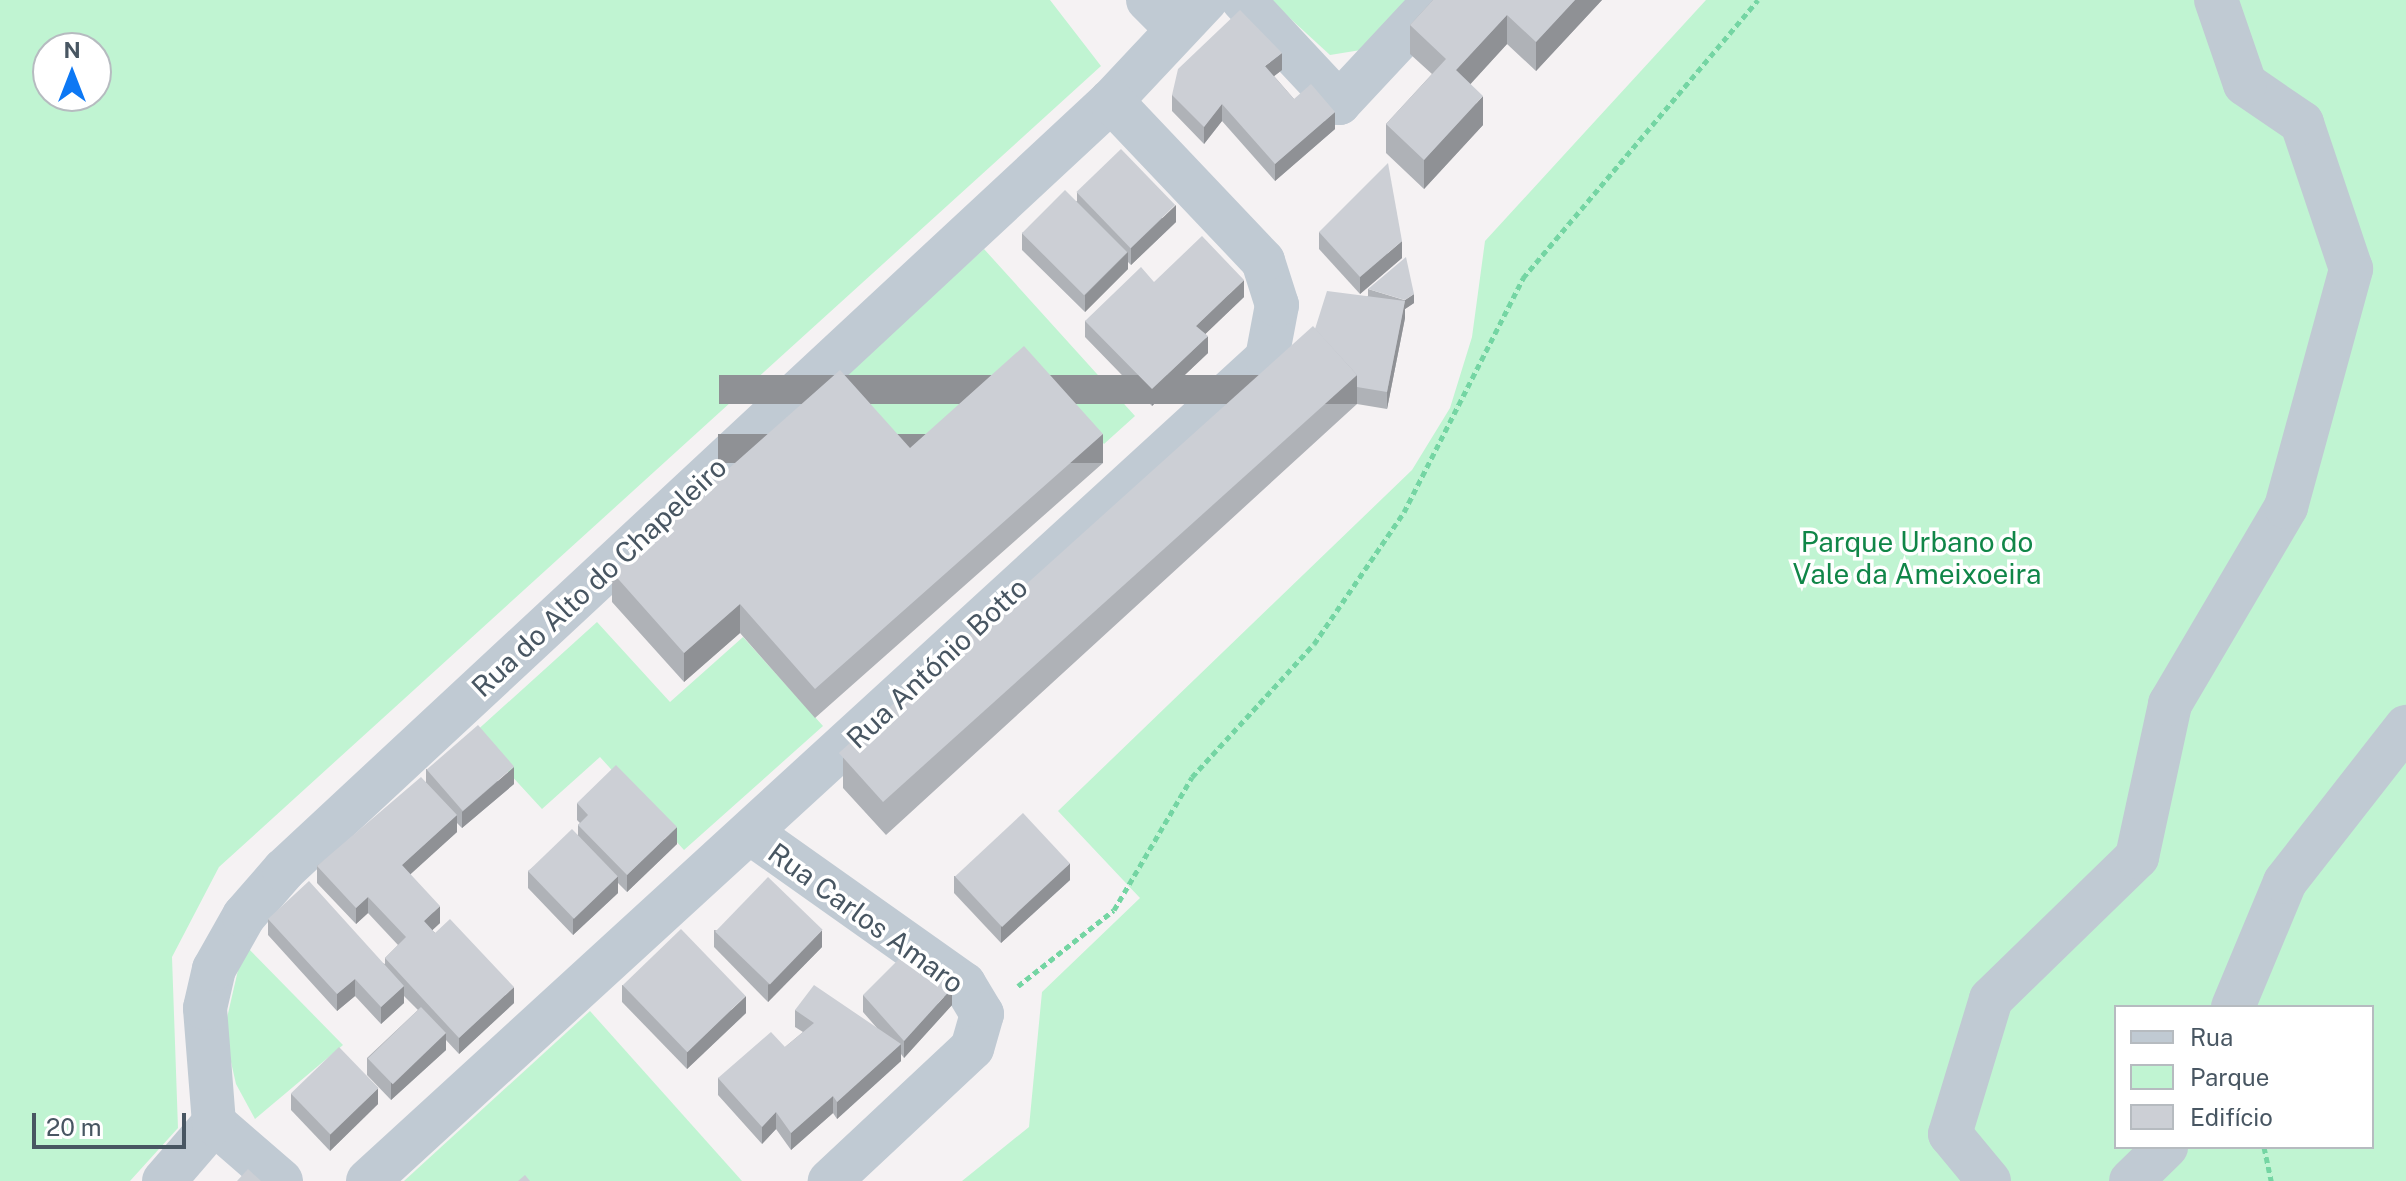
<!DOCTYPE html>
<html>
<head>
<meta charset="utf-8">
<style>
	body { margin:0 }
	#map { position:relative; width:2406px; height:1181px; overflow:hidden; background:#f5f2f3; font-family:"Public Sans",sans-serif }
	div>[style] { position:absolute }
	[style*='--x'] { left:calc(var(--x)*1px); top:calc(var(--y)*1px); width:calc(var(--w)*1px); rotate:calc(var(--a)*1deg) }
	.green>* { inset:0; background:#c0f4d2 }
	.path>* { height:5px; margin-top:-2.5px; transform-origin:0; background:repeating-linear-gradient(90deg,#74d5a3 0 6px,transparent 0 10px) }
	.minor>* { height:44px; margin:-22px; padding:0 22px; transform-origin:22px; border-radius:22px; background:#c0cad3 }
	.wall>* { inset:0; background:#afb2b7 }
	.shaded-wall>* { inset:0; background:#8f9195; transform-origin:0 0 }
	.building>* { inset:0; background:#cccfd5; transform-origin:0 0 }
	span { translate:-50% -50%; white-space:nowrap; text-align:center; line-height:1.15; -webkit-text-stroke:7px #fff; paint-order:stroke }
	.park-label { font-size:28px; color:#108648 }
	.street-label { font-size:28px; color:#485662 }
	.legend { position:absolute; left:2114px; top:1005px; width:260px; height:144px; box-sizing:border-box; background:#fff; border:2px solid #b6bbc0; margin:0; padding:10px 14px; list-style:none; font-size:24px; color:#485662 }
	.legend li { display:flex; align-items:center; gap:16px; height:40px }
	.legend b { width:40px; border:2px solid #b6bbc0 }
	.north { position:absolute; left:32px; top:32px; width:80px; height:80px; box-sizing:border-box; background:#fff; border:2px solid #b6bbc0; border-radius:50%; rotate:0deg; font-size:22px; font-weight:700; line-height:32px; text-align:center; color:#485662 }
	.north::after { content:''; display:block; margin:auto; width:28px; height:36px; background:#0d78f4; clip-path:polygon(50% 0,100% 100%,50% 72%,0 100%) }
	.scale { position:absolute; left:32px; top:1113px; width:154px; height:36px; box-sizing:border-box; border:4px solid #485662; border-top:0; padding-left:10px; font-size:24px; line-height:28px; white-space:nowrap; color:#485662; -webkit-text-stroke:6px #fff; paint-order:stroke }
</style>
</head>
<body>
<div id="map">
	<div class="green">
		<div style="clip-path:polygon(evenodd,0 0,1050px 0,1101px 66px,219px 867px,172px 957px,178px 1128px,130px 1181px,0 1181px,0 0,48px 48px,96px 48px,96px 96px,48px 96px,48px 48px)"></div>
		<div style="clip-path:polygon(1270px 0,1412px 0,1367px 49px,1330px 55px)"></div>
		<div style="clip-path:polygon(evenodd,1706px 0,2406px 0,2406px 1181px,962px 1181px,1029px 1127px,1042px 992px,1140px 898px,1058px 811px,1412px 470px,1450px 408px,1472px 337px,1485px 241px,1706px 0,2116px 1007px,2372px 1007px,2372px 1147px,2116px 1147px,2116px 1007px)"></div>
		<div style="clip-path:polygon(984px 249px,1135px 416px,1104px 444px,1031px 363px,912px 470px,835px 383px)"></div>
		<div style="clip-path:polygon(597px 622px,670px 702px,743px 637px,823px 726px,684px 850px,600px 757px,542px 809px,473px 734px)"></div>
		<div style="clip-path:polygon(244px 944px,343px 1045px,255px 1119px,236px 1084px,224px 1031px)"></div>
		<div style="clip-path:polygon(590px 1011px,742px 1181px,404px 1181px)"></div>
	</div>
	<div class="path">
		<div style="--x:1018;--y:986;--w:122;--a:-38.4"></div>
		<div style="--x:1114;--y:910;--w:154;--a:-59.6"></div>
		<div style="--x:1192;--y:777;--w:180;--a:-47.5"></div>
		<div style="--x:1314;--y:644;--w:160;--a:-55.7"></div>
		<div style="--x:1404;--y:512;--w:263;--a:-63"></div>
		<div style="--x:1523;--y:278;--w:364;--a:-49.8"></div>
		<div style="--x:2264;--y:1147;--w:35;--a:78"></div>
	</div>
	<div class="minor">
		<div style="--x:1148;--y:0;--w:41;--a:45"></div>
		<div style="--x:1243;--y:0;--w:141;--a:47"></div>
		<div style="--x:1339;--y:103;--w:141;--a:-47"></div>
		<div style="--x:752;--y:834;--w:260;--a:35.3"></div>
		<div style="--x:964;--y:984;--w:35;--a:59"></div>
		<div style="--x:982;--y:1014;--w:35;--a:106"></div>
		<div style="--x:972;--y:1048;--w:195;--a:136.9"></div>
		<div style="--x:2233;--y:1007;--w:135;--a:-67.4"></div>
		<div style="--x:2285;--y:882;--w:197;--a:-52"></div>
		<div style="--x:164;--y:1181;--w:77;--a:-49.2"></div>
		<div style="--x:281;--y:1181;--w:89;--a:-139.1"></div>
		<div style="--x:214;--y:1123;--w:115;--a:-94.5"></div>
		<div style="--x:205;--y:1008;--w:40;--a:-77"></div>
		<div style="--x:214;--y:969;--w:61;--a:-60.5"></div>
		<div style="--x:244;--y:916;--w:61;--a:-49"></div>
		<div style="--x:284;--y:870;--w:1129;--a:-42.92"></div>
		<div style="--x:1111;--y:101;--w:139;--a:-46.8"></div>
		<div style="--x:368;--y:1181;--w:1219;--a:-42.47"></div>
		<div style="--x:1267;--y:358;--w:54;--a:-79.3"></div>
		<div style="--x:1277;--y:305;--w:46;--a:-107.7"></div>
		<div style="--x:1263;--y:261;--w:221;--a:-133.5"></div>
		<div style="--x:1989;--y:1181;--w:61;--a:-129.7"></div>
		<div style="--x:1950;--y:1134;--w:141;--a:-73.1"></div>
		<div style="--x:1991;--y:999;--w:204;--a:-44.2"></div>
		<div style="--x:2137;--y:857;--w:157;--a:-77.8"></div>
		<div style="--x:2170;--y:704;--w:229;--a:-59.5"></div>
		<div style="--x:2286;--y:507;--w:247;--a:-74.7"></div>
		<div style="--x:2351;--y:269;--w:154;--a:-108.6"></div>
		<div style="--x:2302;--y:123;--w:69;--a:-145.6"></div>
		<div style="--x:2245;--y:84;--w:89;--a:-109"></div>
		<div style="--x:2131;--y:1181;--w:49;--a:-44.2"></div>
	</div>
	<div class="wall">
		<div style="clip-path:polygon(1433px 0,1602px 0,1536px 71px,1507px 44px,1470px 84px,1483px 125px,1424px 189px,1386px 153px,1386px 124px,1432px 74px,1410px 54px,1410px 25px)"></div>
		<div style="clip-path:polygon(1282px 70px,1274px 76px,1294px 99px,1335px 129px,1275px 181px,1222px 121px,1204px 144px,1172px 111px,1172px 95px)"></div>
		<div style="clip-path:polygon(1077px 192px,1176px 222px,1131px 265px,1128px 262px,1128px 269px,1085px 312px,1022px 250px,1022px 233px,1077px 201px)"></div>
		<div style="clip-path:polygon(1319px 232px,1402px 258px,1360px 294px,1319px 249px)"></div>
		<div style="clip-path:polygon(1154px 282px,1244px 297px,1205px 334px,1208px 353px,1152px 406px,1085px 337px,1085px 321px)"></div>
		<div style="clip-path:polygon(1368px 289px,1414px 303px,1405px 309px,1405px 318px,1387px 409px,1357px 404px,886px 835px,843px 788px,843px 758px,1315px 329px,1368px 296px)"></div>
		<div style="clip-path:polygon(910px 448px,1103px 463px,815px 718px,740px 633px,684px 682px,612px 602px,612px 572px)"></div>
		<div style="clip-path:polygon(426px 769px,514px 784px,462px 828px,457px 823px,457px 832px,410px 874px,440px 923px,432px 930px,514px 1003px,459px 1054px,446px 1040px,446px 1050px,391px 1100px,367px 1075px,367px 1058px,418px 1010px,404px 996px,404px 1003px,381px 1024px,355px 996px,337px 1011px,268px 935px,268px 919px,385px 964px,385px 958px,398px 945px,368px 913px,356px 924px,317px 883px,317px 866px,426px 782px)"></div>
		<div style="clip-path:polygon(577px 803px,677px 844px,627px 892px,618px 883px,618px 893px,573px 935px,528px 888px,528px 871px,578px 835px,578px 825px,580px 823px,577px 820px)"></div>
		<div style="clip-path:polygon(954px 876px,1070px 880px,1001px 943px,954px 893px)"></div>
		<div style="clip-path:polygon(714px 930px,822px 947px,768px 1002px,714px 947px)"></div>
		<div style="clip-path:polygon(622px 985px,746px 1013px,687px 1069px,622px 1002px)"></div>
		<div style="clip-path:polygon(863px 995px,952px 1005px,904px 1058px,901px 1054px,901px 1061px,837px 1119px,833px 1113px,791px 1150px,776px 1129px,762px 1144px,718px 1095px,718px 1078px,785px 1047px,803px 1032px,795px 1027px,795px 1010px,877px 1028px,863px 1012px)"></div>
		<div style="clip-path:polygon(291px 1094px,378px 1104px,330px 1151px,291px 1110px)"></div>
	</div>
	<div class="shaded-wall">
		<div style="clip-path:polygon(1575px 0,1602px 0,1536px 71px,1536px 42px)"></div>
		<div style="clip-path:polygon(1507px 15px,1507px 44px,1456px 100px,1456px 70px)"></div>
		<div style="clip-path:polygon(1282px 53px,1282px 70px,1265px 83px,1265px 66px)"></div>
		<div style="clip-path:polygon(1483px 96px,1483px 125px,1424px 189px,1424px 160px)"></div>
		<div style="clip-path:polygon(1222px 104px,1222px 121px,1204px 144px,1204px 127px)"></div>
		<div style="clip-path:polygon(1335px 112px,1335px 129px,1275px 181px,1275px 164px)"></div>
		<div style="clip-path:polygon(1176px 205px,1176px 222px,1131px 265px,1131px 248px)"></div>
		<div style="clip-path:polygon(1402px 241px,1402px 258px,1360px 294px,1360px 277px)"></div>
		<div style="clip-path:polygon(1128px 252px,1128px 269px,1085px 312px,1085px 295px)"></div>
		<div style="clip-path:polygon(1244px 280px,1244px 297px,1196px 343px,1196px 326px)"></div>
		<div style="clip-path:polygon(1414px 294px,1414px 303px,1405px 309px,1405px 318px,1387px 409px,1387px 392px,1405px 300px)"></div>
		<div style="clip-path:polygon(1208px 336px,1208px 353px,1152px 406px,1152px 389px)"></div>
		<div style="left:1357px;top:375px;width:29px;height:638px;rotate:90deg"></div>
		<div style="left:1103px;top:434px;width:29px;height:385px;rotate:90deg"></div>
		<div style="clip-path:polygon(740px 604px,740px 633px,684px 682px,684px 653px)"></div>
		<div style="clip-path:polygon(514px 767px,514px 784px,462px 828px,462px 812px)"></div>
		<div style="clip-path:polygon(457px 815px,457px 832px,402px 882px,402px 865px)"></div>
		<div style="clip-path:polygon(677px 827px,677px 844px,627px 892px,627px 875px)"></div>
		<div style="clip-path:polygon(1070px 863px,1070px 880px,1001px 943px,1001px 926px)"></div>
		<div style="clip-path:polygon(618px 876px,618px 893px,573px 935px,573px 919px)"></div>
		<div style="clip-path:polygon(368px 897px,368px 913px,356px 924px,356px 908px)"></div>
		<div style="clip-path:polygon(440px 906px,440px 923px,424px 938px,424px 921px)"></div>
		<div style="clip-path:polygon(822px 930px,822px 947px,768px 1002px,768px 985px)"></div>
		<div style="clip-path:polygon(355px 979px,355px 996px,337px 1011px,337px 994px)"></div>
		<div style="clip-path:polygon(404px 986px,404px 1003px,381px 1024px,381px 1007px)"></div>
		<div style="clip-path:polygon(514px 987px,514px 1003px,459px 1054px,459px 1038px)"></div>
		<div style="clip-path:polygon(952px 988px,952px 1005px,904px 1058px,904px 1041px)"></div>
		<div style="clip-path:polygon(746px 996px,746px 1013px,687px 1069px,687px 1052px)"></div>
		<div style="clip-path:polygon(446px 1033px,446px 1050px,391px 1100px,391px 1083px)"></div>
		<div style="clip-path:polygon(901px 1044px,901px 1061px,837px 1119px,837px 1102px)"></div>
		<div style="clip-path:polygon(378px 1088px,378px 1104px,330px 1151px,330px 1134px)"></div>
		<div style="clip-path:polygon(833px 1096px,833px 1113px,791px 1150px,791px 1133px)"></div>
		<div style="clip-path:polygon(776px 1112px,776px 1129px,762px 1144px,762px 1127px)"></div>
	</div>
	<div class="building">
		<div style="clip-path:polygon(1433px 0,1575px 0,1536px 42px,1507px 15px,1456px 70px,1483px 96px,1424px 160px,1386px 124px,1446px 59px,1410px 25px)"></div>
		<div style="clip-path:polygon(1240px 10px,1282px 53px,1265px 66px,1294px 99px,1311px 84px,1335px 112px,1275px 164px,1222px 104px,1204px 127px,1172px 95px,1178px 69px)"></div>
		<div style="left:1121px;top:149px;width:78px;height:62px;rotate:46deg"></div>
		<div style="clip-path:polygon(1388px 163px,1402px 241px,1360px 277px,1319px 232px)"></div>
		<div style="left:1065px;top:190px;width:88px;height:61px;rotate:45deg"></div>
		<div style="clip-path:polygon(1202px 236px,1244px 280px,1196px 326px,1208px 336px,1152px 389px,1085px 321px,1141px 267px,1154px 282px)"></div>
		<div style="clip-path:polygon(1406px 257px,1414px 294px,1405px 300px,1368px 289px)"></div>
		<div style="clip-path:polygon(1327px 291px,1405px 301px,1387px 392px,1357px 387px,1357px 375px,1315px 329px)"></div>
		<div style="left:1313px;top:326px;width:66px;height:638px;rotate:48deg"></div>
		<div style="clip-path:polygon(1024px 346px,1103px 434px,815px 689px,740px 604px,684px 653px,612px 572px,840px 370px,910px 448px)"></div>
		<div style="left:478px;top:725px;width:55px;height:68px;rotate:49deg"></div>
		<div style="clip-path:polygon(616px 765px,677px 827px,627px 875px,578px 825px,588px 815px,577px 803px)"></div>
		<div style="clip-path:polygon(421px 777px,457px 815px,402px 865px,440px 906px,424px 921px,435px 933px,450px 919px,514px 987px,459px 1038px,385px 958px,406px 937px,368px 897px,356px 908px,317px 866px)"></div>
		<div style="left:1023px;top:813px;width:69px;height:93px;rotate:47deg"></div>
		<div style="left:572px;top:829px;width:66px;height:61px;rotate:46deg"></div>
		<div style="left:768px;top:877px;width:76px;height:76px;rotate:44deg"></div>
		<div style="clip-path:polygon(309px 881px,404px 986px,381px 1007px,355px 979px,337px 994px,268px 919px)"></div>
		<div style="left:681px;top:929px;width:93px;height:81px;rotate:46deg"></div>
		<div style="clip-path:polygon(904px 954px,952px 988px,904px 1041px,863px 995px)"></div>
		<div style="clip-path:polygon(814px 985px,901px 1044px,837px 1102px,833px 1096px,791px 1133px,776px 1112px,762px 1127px,718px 1078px,771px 1032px,785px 1047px,814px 1023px,795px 1010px)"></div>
		<div style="left:421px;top:1007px;width:36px;height:74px;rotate:46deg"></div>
		<div style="left:339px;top:1047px;width:57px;height:67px;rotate:46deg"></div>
		<div style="clip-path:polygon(248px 1169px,261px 1181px,237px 1181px)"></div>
		<div style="clip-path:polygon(525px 1175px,530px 1181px,518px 1181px)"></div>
	</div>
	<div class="park-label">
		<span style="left:1917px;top:558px">Parque Urbano do<br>Vale da Ameixoeira</span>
	</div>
	<div class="street-label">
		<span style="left:599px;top:577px;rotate:-43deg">Rua do Alto do Chapeleiro</span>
		<span style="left:937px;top:663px;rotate:-43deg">Rua António Botto</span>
		<span style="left:866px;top:918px;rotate:36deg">Rua Carlos Amaro</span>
	</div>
	<ul class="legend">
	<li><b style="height:10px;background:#c0cad3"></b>Rua</li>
	<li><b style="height:22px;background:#c0f4d2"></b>Parque</li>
	<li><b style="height:22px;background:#cccfd5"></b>Edifício</li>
	</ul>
	<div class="north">N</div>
	<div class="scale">20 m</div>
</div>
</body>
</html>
